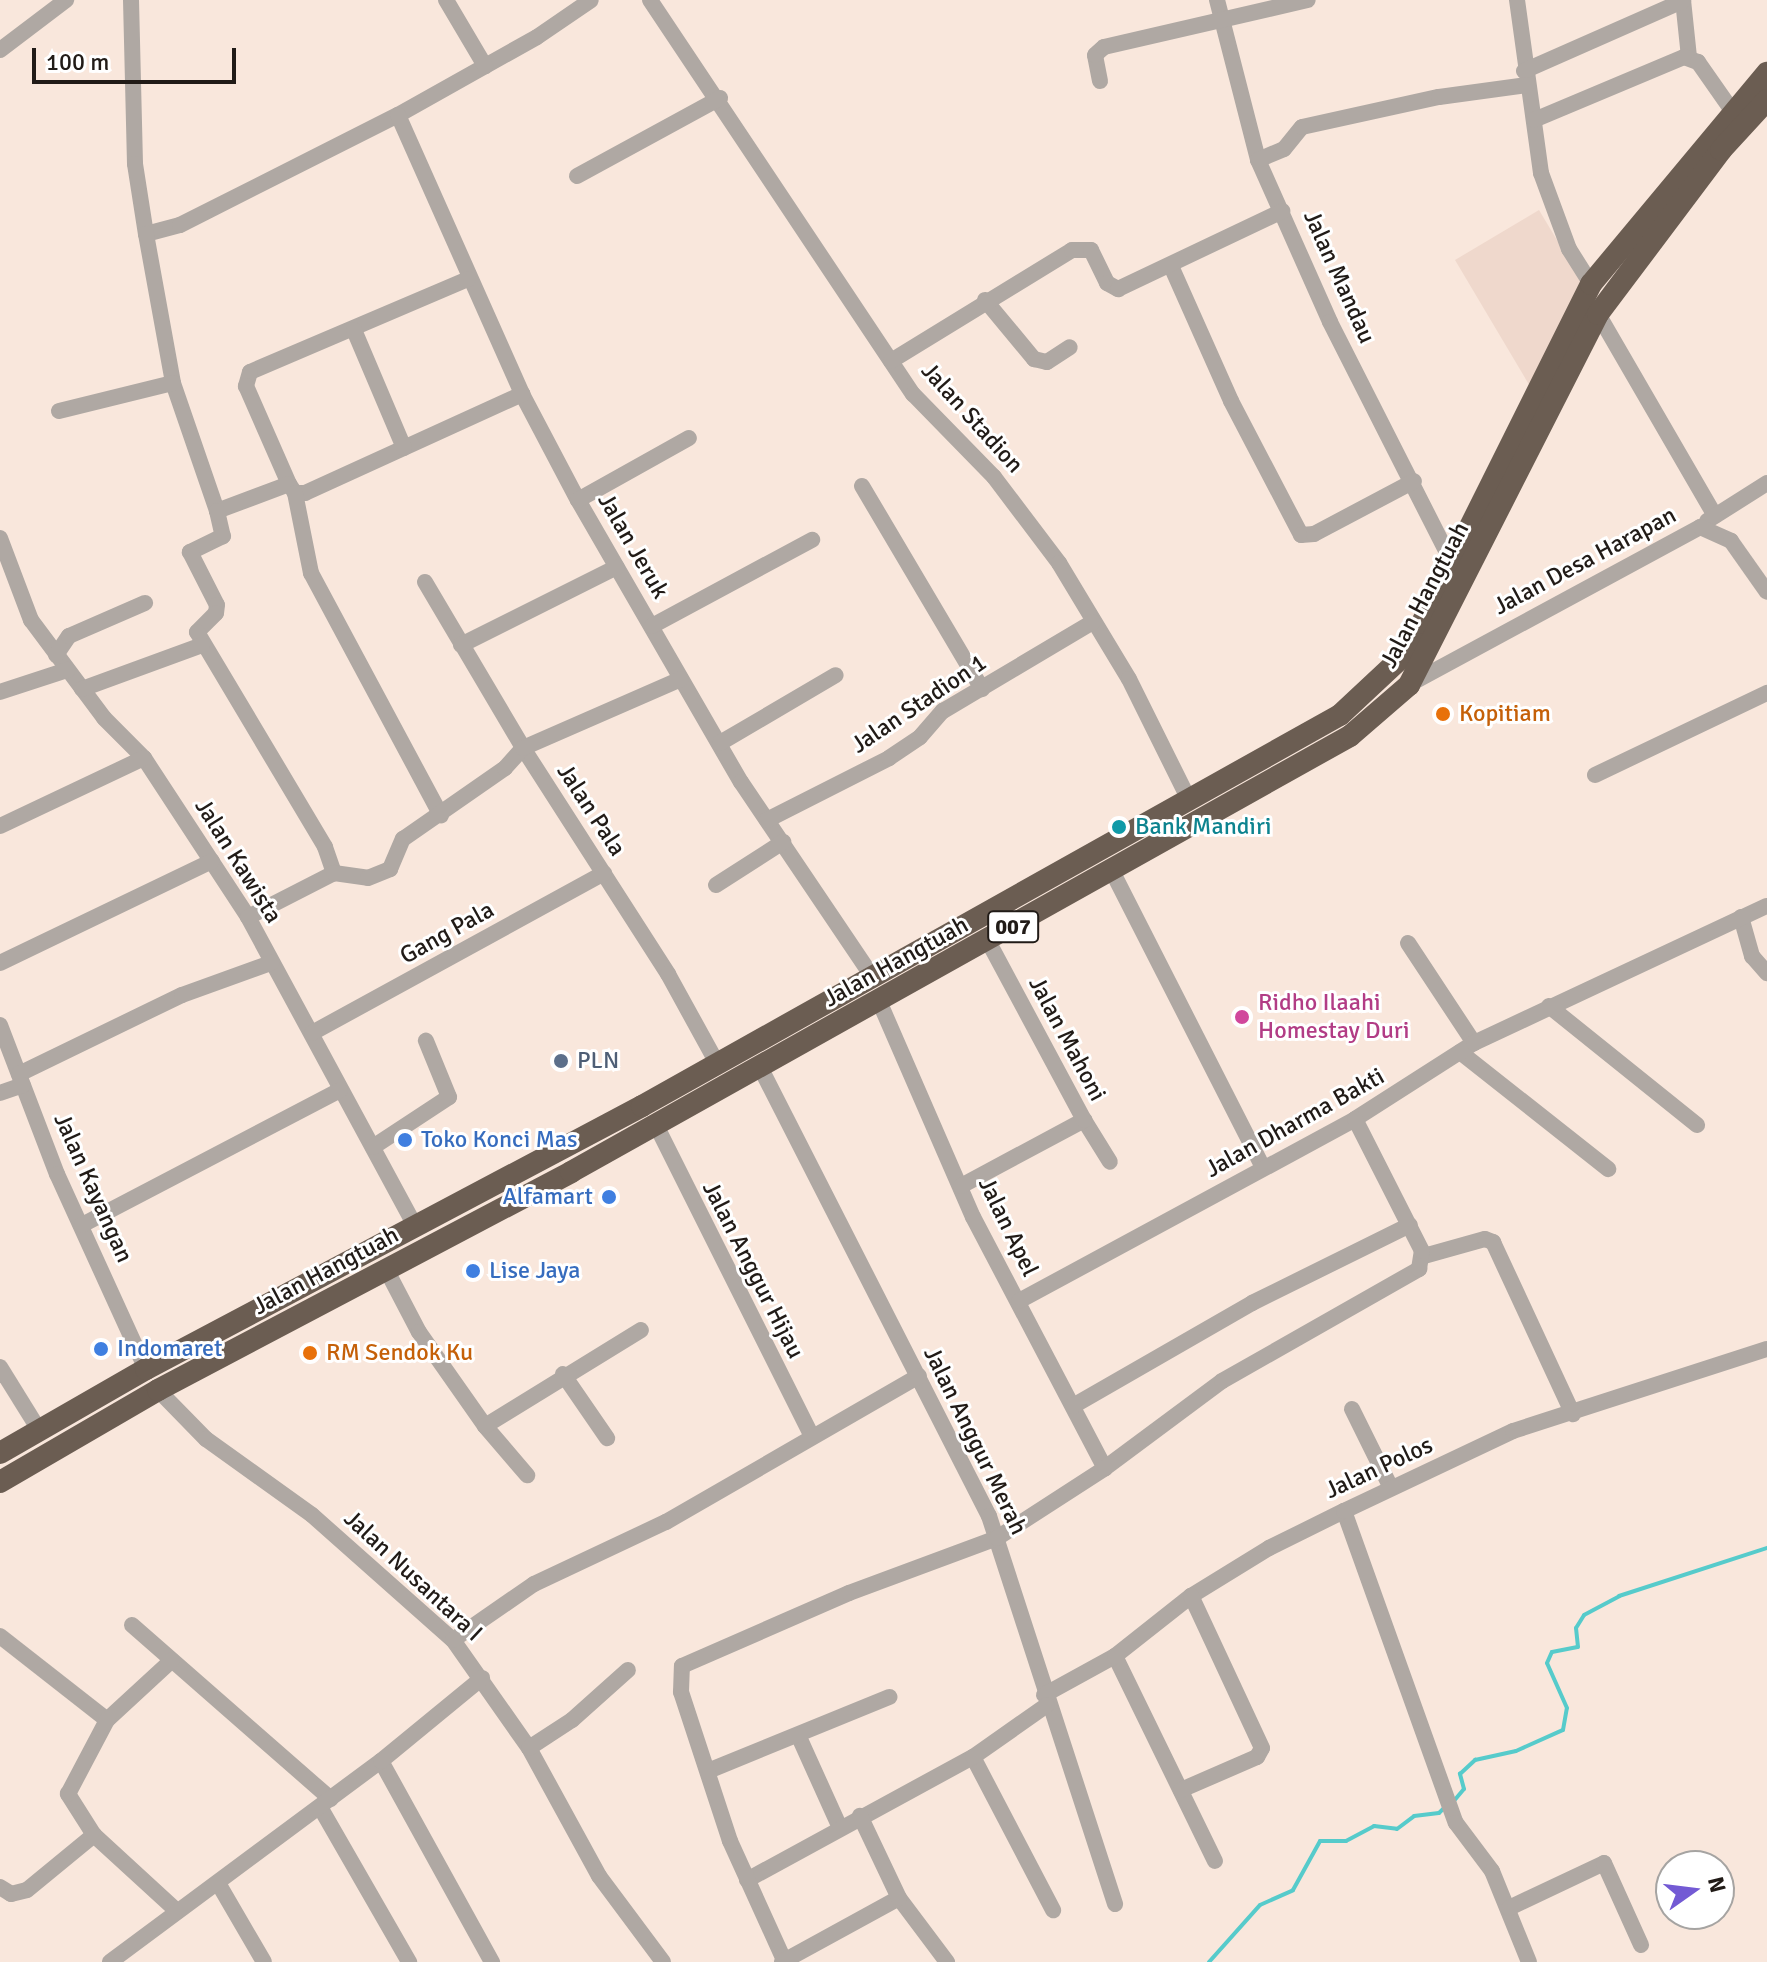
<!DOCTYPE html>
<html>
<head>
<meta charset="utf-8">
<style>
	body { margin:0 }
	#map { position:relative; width:1767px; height:1962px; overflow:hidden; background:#f9e7dc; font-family:Signika,sans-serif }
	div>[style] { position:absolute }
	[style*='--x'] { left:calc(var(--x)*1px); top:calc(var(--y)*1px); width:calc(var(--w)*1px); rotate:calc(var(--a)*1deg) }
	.commercial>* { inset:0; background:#efd8cc }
	.stream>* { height:4px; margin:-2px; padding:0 2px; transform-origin:2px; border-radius:2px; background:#56cbcb }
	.minor>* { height:16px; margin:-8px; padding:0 8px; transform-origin:8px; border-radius:8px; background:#afa8a3 }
	.highway>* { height:22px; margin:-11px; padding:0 11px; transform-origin:11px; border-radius:11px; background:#6b5d52 }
	.dots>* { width:22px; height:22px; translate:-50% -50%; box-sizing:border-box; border:4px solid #fff; border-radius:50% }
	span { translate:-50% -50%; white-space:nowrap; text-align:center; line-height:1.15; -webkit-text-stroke:6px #fff; paint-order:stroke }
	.shield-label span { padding:2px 6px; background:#fff; border:2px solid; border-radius:6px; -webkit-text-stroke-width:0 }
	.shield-label { font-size:22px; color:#211b17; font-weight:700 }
	.street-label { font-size:24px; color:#211b17 }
	.food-label { font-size:24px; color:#c56008 }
	.left { translate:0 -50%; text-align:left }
	.culture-label { font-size:24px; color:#0d838f }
	.hotel-label { font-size:24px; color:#b23c85 }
	.service-label { font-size:24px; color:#4e5e75 }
	.shop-label { font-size:24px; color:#366cbe }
	.right { translate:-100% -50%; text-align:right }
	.north { position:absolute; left:1655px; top:1850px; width:80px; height:80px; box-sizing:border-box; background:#fff; border:2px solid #a6a4a2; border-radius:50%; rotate:76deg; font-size:22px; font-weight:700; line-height:32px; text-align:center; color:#211b17 }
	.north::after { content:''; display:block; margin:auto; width:28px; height:36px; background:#735ad4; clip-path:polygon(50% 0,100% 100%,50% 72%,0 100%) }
	.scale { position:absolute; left:32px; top:48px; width:204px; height:36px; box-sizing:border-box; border:4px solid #211b17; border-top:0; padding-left:10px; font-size:24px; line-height:28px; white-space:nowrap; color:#211b17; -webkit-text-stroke:6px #fff; paint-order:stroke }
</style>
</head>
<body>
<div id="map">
	<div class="commercial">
		<div style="clip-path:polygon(1539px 210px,1585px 287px,1531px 388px,1455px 260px)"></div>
	</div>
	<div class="stream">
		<div style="--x:1453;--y:1802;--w:17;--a:-50"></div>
		<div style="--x:1464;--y:1789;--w:16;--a:-105"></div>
		<div style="--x:1460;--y:1774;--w:21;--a:-43"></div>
		<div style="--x:1475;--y:1760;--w:42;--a:-12.4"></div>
		<div style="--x:1516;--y:1751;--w:51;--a:-24.1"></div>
		<div style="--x:1563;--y:1730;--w:22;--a:-80"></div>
		<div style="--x:1567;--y:1708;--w:49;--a:-114"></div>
		<div style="--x:1547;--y:1663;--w:12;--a:-66"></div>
		<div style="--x:1552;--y:1652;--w:26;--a:-11"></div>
		<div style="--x:1578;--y:1647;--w:19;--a:-96"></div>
		<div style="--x:1576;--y:1628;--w:15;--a:-58"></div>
		<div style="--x:1584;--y:1615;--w:40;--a:-28"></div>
		<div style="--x:1619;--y:1596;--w:156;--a:-18"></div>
		<div style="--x:1209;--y:1962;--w:76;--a:-48.2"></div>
		<div style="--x:1260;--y:1905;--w:36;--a:-24"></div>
		<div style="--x:1293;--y:1890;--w:56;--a:-61.1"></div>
		<div style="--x:1320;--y:1841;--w:26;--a:0"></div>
		<div style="--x:1346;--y:1841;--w:32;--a:-28"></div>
		<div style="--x:1374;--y:1826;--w:23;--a:7"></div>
		<div style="--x:1397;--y:1829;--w:21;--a:-37"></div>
		<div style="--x:1414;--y:1816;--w:25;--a:-7"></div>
		<div style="--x:1439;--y:1813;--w:8;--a:-45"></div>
	</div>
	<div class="minor">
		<div style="--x:131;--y:0;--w:164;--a:88.6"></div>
		<div style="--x:135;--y:164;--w:71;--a:81.1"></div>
		<div style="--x:146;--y:234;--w:35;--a:-15"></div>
		<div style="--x:180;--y:225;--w:244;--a:-26.8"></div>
		<div style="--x:398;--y:115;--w:159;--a:-29.3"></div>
		<div style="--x:537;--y:37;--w:65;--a:-34.4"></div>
		<div style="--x:446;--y:0;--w:77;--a:59.4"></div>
		<div style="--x:650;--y:0;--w:474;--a:56.3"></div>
		<div style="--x:913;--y:394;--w:116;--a:45.7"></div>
		<div style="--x:994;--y:477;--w:108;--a:52.9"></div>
		<div style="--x:1059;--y:563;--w:135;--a:58.9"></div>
		<div style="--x:1129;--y:679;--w:133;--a:63.6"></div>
		<div style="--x:1217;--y:0;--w:165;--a:75.6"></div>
		<div style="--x:1258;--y:160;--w:177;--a:66"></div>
		<div style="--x:1330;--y:322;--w:268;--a:63.1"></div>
		<div style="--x:1517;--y:0;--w:175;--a:82.1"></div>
		<div style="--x:1541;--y:173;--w:81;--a:69.8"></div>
		<div style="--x:1569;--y:249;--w:41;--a:57.8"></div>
		<div style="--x:1683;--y:0;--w:57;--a:84"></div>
		<div style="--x:0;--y:50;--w:83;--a:-37.1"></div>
		<div style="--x:1524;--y:71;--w:174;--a:-23.8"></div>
		<div style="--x:1100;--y:81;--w:26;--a:-101"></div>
		<div style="--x:1095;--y:55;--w:12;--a:-42"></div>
		<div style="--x:1104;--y:47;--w:209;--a:-13"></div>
		<div style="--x:398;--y:115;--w:305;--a:66"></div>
		<div style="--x:522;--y:394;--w:120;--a:62.2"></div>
		<div style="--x:578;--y:500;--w:326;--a:60"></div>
		<div style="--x:741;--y:782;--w:234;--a:56"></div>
		<div style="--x:1534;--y:120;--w:163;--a:-22.8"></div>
		<div style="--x:1684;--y:57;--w:15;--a:20"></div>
		<div style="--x:1698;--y:62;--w:61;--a:55"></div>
		<div style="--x:1258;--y:160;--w:28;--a:-23"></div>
		<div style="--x:1284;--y:149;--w:28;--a:-51"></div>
		<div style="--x:1302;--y:127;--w:140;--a:-12.4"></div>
		<div style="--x:1439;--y:97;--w:89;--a:-7.8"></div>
		<div style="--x:577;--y:176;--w:163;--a:-28.6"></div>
		<div style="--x:146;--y:234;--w:151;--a:79.7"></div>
		<div style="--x:173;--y:383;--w:135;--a:71"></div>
		<div style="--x:1171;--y:266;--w:148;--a:66"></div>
		<div style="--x:1231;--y:401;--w:151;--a:62.4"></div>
		<div style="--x:1301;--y:535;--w:13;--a:-4"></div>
		<div style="--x:1314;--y:534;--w:113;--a:-27.9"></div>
		<div style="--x:468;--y:279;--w:237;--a:156.9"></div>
		<div style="--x:250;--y:372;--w:15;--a:106"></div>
		<div style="--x:246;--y:386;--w:107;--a:66.3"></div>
		<div style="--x:289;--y:484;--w:11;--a:56"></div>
		<div style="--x:295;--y:493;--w:10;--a:0"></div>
		<div style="--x:305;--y:493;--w:239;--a:-24.5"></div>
		<div style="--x:985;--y:300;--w:77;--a:50.3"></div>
		<div style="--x:1034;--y:359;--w:13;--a:13"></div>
		<div style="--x:1047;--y:362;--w:27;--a:-33"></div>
		<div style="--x:1598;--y:314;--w:233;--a:59.9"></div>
		<div style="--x:354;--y:330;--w:128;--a:67"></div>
		<div style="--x:891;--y:361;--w:212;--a:-31.5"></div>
		<div style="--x:1072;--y:250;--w:19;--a:0"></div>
		<div style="--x:1091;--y:250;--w:37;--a:64"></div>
		<div style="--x:1107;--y:283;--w:13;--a:29"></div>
		<div style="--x:1118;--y:289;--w:182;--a:-25.4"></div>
		<div style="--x:59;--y:411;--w:117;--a:-13.8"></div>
		<div style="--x:289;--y:484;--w:77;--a:159.4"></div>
		<div style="--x:217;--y:511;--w:26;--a:77"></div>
		<div style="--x:223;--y:536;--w:37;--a:154"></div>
		<div style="--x:190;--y:552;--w:59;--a:63"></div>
		<div style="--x:217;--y:605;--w:8;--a:97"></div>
		<div style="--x:216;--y:613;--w:27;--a:135"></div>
		<div style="--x:197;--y:632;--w:250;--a:59.2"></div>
		<div style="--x:325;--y:847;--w:28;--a:71"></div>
		<div style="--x:862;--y:486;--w:236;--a:59.4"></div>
		<div style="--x:295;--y:493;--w:82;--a:78.7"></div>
		<div style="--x:311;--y:573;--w:275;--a:61.8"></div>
		<div style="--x:578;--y:500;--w:127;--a:-29.2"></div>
		<div style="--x:1707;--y:521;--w:71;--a:-32.3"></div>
		<div style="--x:0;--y:538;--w:88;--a:69.3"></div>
		<div style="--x:31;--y:620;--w:122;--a:53.3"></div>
		<div style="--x:104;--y:718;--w:57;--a:45"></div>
		<div style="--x:144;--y:758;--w:190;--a:56.8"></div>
		<div style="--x:248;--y:917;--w:351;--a:61.6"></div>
		<div style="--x:425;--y:582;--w:193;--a:59.4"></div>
		<div style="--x:523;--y:748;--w:269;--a:57.3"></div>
		<div style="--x:668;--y:974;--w:102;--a:61.2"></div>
		<div style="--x:652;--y:626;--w:182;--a:-28.3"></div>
		<div style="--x:461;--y:645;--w:174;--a:-26.6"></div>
		<div style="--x:56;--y:655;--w:23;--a:-56"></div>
		<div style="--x:69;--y:636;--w:83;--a:-23.5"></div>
		<div style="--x:1410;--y:684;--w:330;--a:-28.4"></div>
		<div style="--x:1700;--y:527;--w:34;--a:24"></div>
		<div style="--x:1731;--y:541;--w:62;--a:54.8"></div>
		<div style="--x:82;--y:689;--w:128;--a:-20.1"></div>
		<div style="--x:0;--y:692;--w:71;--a:-18.2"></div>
		<div style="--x:720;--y:743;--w:134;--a:-30.4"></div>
		<div style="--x:1595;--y:775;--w:191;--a:-25.5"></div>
		<div style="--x:767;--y:820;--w:137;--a:-26.9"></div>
		<div style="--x:889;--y:758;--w:37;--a:-34"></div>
		<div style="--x:920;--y:737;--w:35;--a:-49"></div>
		<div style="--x:943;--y:711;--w:174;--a:-30.7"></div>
		<div style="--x:0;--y:826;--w:159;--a:-25.3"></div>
		<div style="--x:1113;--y:873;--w:330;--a:63"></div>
		<div style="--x:716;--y:885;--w:80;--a:-32.7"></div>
		<div style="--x:248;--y:917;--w:97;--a:-27.1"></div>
		<div style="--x:334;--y:873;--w:34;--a:8"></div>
		<div style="--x:368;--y:878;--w:24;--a:-22"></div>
		<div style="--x:390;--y:869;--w:33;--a:-67"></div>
		<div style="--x:403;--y:839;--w:124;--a:-34.8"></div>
		<div style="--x:505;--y:768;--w:27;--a:-48"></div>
		<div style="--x:523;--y:748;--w:172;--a:-23.6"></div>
		<div style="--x:1741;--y:917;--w:41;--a:74.2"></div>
		<div style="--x:1752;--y:956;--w:23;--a:49"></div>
		<div style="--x:1408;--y:943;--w:120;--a:56.6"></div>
		<div style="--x:0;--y:963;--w:235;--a:-25.7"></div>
		<div style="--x:879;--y:1001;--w:236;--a:66.5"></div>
		<div style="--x:973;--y:1217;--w:284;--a:62.3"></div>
		<div style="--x:1549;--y:1006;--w:190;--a:38.8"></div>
		<div style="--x:0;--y:1025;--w:160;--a:69.1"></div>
		<div style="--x:57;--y:1174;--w:214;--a:65.5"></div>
		<div style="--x:312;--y:1033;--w:333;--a:-28.7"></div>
		<div style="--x:1460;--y:1052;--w:189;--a:38.3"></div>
		<div style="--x:759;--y:1065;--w:506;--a:62.98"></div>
		<div style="--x:989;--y:1516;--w:408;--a:72"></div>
		<div style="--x:19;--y:1074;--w:181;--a:-25.9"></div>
		<div style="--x:182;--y:995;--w:95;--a:-19.8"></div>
		<div style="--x:0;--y:1093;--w:24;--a:-19"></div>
		<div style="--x:1084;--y:1120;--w:49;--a:58.2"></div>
		<div style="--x:655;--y:1123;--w:351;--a:63.4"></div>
		<div style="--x:373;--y:1147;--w:91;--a:-33.3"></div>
		<div style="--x:449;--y:1097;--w:61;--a:-112.3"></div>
		<div style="--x:961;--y:1186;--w:140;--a:-28.2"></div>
		<div style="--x:1084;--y:1120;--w:203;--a:-118.2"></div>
		<div style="--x:82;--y:1225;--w:291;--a:-27.6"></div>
		<div style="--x:1424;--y:1256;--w:63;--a:-15.6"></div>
		<div style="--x:1485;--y:1239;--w:9;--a:21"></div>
		<div style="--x:1493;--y:1242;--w:190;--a:65.1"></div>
		<div style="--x:386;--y:1269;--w:71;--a:62.4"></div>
		<div style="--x:419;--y:1332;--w:115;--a:54.9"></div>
		<div style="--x:485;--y:1426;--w:65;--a:49.4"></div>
		<div style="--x:1019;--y:1301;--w:382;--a:-28.4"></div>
		<div style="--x:1355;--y:1119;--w:141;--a:-32.6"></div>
		<div style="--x:1474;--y:1043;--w:323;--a:-25.1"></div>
		<div style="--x:0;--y:1367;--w:74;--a:58.2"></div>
		<div style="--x:563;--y:1374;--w:78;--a:55.5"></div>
		<div style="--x:158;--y:1390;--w:69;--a:45.6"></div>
		<div style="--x:206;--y:1439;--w:130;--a:35.6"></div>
		<div style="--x:312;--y:1515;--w:188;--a:41.6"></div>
		<div style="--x:453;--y:1640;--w:132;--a:54.9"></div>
		<div style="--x:529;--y:1748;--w:146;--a:61.3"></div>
		<div style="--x:599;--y:1876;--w:107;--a:53.3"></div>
		<div style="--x:1073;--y:1406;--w:207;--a:-29.9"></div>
		<div style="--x:1252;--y:1303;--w:176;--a:-26.3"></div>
		<div style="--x:1352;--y:1409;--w:88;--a:63.7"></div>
		<div style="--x:485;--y:1426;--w:183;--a:-31.6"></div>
		<div style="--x:1344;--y:1511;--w:331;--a:70.3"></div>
		<div style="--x:1456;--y:1823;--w:60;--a:53.1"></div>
		<div style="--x:1492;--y:1871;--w:98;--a:67.9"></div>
		<div style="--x:132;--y:1625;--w:264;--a:41.2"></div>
		<div style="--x:0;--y:1636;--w:136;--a:38.1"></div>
		<div style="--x:107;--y:1720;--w:88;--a:-42.7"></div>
		<div style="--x:453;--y:1640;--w:98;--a:-34.7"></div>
		<div style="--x:534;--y:1584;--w:146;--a:-25.2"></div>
		<div style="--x:666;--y:1522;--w:292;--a:-30"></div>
		<div style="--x:1115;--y:1656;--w:228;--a:64"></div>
		<div style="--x:1044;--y:1695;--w:81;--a:-28.8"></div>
		<div style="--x:1115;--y:1656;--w:97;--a:-38.3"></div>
		<div style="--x:1191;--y:1596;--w:92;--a:-31.6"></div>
		<div style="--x:1269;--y:1548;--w:84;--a:-26.3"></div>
		<div style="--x:1344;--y:1511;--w:187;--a:-25.3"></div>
		<div style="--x:1513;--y:1431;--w:267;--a:-17.9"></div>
		<div style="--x:799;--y:1737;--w:100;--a:65.7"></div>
		<div style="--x:529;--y:1748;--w:51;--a:-33.1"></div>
		<div style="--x:572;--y:1720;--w:75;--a:-41.8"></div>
		<div style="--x:973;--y:1757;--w:173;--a:62.4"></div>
		<div style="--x:381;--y:1761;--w:230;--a:61.1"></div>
		<div style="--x:708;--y:1771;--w:196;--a:-22.2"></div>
		<div style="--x:1181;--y:1790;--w:83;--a:-23.5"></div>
		<div style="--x:1257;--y:1757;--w:10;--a:-61"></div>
		<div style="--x:1262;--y:1748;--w:168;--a:-115"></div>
		<div style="--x:320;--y:1807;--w:179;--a:60.1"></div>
		<div style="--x:94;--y:1835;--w:49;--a:-122.4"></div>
		<div style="--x:68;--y:1794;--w:84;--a:-62.2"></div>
		<div style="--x:747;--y:1880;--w:257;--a:-28.6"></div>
		<div style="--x:973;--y:1757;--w:90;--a:-35.1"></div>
		<div style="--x:218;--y:1883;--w:91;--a:59.8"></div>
		<div style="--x:0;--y:1887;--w:13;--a:32"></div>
		<div style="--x:11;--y:1894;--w:16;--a:-14"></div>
		<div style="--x:27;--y:1890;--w:87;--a:-39.4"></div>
		<div style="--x:94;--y:1835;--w:113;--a:42.5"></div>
		<div style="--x:899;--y:1898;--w:80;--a:53.1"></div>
		<div style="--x:1509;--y:1908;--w:105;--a:-25.3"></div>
		<div style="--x:1604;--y:1863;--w:90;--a:65.7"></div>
		<div style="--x:784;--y:1960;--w:131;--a:-114.4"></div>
		<div style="--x:730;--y:1841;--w:157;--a:-108.2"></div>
		<div style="--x:681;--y:1692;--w:26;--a:-88"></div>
		<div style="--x:682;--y:1666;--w:182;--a:-23.6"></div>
		<div style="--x:849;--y:1593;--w:158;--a:-20.4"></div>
		<div style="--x:997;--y:1538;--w:129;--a:-32.9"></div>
		<div style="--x:1105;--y:1468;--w:146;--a:-36.6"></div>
		<div style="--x:1222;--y:1381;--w:227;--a:-29.6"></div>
		<div style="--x:1419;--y:1269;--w:18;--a:-81"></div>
		<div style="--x:1422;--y:1251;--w:148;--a:-116.9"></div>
		<div style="--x:110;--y:1962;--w:337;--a:-36.6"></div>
		<div style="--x:381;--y:1761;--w:131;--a:-39.4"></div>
		<div style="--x:782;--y:1962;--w:133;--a:-28.7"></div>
		<div style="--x:899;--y:1898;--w:91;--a:-115.4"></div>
	</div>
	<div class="highway">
		<div style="--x:0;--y:1453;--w:168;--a:-29.9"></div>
		<div style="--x:146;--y:1369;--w:561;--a:-27.93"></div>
		<div style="--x:642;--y:1106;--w:800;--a:-29.26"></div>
		<div style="--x:1340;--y:715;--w:82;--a:-43"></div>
		<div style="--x:1400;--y:659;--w:42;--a:-58.6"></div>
		<div style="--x:1422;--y:623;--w:379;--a:-63.5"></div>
		<div style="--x:1591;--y:284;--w:275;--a:-50.2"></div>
		<div style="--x:0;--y:1482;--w:183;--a:-30.2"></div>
		<div style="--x:158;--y:1390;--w:467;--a:-27.8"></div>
		<div style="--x:571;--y:1172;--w:893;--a:-29.24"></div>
		<div style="--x:1350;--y:736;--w:78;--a:-40.8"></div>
		<div style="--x:1409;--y:685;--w:416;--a:-63"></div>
		<div style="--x:1598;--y:314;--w:205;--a:-53.1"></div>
		<div style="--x:1721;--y:150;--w:68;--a:-47.4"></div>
	</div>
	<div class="dots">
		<div style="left:1443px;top:714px;background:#e8710a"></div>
		<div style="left:1119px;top:827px;background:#0f9aa8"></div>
		<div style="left:1242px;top:1017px;background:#d1479c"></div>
		<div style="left:561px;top:1061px;background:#5c6f8a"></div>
		<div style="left:405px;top:1140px;background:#3f7fe0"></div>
		<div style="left:609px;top:1197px;background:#3f7fe0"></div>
		<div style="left:473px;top:1271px;background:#3f7fe0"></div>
		<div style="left:101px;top:1349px;background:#3f7fe0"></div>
		<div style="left:310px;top:1353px;background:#e8710a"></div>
	</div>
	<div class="shield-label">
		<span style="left:1013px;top:927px">007</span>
	</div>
	<div class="street-label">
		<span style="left:1339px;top:277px;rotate:66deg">Jalan Mandau</span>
		<span style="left:972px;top:418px;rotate:48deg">Jalan Stadion</span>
		<span style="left:633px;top:546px;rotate:60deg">Jalan Jeruk</span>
		<span style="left:1585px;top:561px;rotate:-28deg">Jalan Desa Harapan</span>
		<span style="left:1425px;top:595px;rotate:-62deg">Jalan Hangtuah</span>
		<span style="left:919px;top:704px;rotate:-34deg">Jalan Stadion 1</span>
		<span style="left:591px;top:810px;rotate:57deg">Jalan Pala</span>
		<span style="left:238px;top:861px;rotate:58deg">Jalan Kawista</span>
		<span style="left:447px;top:933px;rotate:-29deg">Gang Pala</span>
		<span style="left:896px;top:962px;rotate:-29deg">Jalan Hangtuah</span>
		<span style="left:1067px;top:1039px;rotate:62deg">Jalan Mahoni</span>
		<span style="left:1295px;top:1123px;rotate:-29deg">Jalan Dharma Bakti</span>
		<span style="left:93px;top:1188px;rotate:66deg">Jalan Kayangan</span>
		<span style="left:1008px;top:1227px;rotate:64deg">Jalan Apel</span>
		<span style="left:753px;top:1270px;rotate:63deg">Jalan Anggur Hijau</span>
		<span style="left:326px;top:1271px;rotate:-28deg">Jalan Hangtuah</span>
		<span style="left:975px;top:1441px;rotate:64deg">Jalan Anggur Merah</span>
		<span style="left:1379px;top:1468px;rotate:-25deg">Jalan Polos</span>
		<span style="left:413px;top:1576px;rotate:43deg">Jalan Nusantara I</span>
	</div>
	<div class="food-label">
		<span class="left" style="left:1459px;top:714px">Kopitiam</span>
		<span class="left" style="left:326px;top:1353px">RM Sendok Ku</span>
	</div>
	<div class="culture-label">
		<span class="left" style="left:1135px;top:827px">Bank Mandiri</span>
	</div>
	<div class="hotel-label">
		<span class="left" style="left:1258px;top:1017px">Ridho Ilaahi<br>Homestay Duri</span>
	</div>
	<div class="service-label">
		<span class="left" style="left:577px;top:1061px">PLN</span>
	</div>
	<div class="shop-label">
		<span class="left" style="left:421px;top:1140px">Toko Konci Mas</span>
		<span class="right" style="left:593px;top:1197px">Alfamart</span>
		<span class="left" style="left:489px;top:1271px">Lise Jaya</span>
		<span class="left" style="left:117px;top:1349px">Indomaret</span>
	</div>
	<div class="north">N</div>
	<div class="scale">100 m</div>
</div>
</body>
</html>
